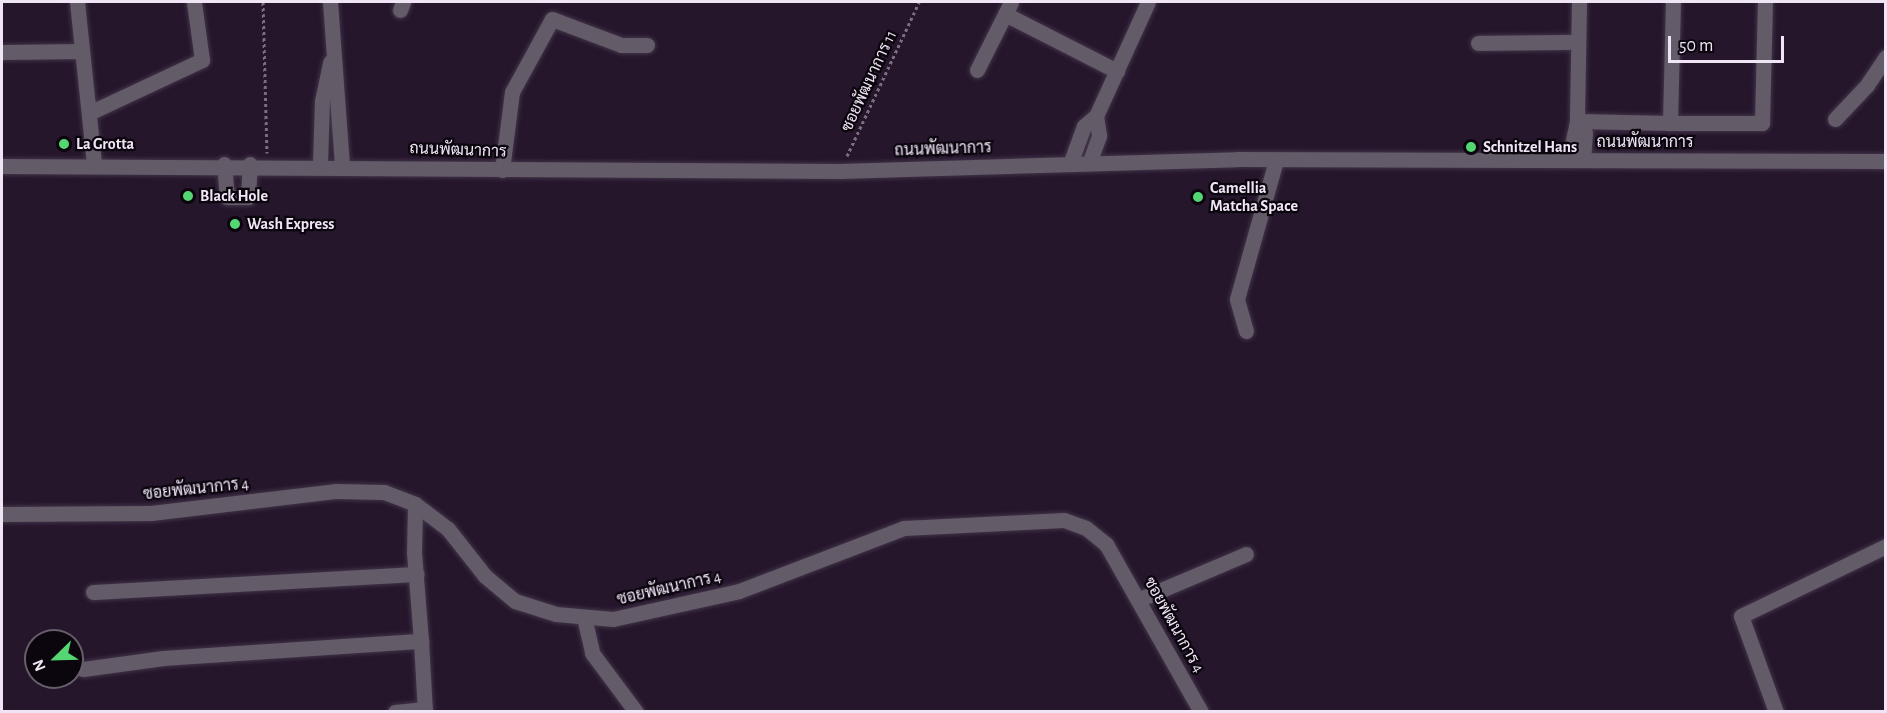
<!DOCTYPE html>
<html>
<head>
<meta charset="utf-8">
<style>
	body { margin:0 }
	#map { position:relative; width:1887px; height:713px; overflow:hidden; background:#25162c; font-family:"Alegreya Sans",Sarabun,sans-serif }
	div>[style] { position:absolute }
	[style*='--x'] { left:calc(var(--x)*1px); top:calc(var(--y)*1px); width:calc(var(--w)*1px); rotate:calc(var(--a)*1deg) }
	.path>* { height:3px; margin-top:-1.5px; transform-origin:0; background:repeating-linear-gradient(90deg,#7b6e81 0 3px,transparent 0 6px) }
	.roads { filter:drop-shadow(0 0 2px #413348) drop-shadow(0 0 2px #413348) }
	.minor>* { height:15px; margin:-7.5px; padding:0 7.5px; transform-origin:7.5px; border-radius:7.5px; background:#635b67 }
	.dots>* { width:16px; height:16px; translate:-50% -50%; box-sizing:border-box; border:3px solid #0b050e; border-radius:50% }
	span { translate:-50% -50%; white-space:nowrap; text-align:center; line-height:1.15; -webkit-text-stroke:4.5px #0b050e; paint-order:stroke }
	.street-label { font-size:16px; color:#efe5f4 }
	.poi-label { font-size:16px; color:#efe5f4; font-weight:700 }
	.left { translate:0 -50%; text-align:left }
	.frame { position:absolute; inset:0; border:3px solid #efe5f4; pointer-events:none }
	.north { position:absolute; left:24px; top:629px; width:60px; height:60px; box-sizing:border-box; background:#0b050e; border:2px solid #665f6a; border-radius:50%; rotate:247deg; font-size:16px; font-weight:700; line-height:24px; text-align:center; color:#efe5f4 }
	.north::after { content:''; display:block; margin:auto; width:21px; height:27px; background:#54d672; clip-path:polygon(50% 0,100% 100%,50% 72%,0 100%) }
	.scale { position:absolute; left:1668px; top:36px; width:116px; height:27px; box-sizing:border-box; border:3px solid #efe5f4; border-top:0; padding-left:8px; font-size:18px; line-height:21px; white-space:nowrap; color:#efe5f4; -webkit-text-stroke:4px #0b050e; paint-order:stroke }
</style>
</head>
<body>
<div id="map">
	<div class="path">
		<div style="--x:263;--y:2;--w:151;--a:88.5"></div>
		<div style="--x:847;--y:156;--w:170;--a:-64.9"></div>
	</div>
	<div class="roads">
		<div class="minor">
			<div style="--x:77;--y:2;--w:164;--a:84"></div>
			<div style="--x:330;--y:2;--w:163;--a:85.8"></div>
			<div style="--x:1579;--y:2;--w:119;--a:91"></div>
			<div style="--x:1577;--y:121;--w:93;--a:1.2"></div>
			<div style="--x:1670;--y:123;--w:92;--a:0"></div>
			<div style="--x:1762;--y:123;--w:121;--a:-88.6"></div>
			<div style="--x:400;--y:10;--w:9;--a:-69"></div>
			<div style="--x:1005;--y:14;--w:126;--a:27"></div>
			<div style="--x:1478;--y:43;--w:100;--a:-0.6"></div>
			<div style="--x:2;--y:52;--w:80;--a:-0.7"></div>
			<div style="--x:977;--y:70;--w:76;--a:-63.4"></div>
			<div style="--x:89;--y:113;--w:125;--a:-25.1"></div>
			<div style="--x:202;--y:60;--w:59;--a:-97.9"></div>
			<div style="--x:1096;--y:116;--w:125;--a:-65.5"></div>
			<div style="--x:1835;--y:119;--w:47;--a:-46.7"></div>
			<div style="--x:1867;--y:85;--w:34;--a:-56"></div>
			<div style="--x:1670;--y:123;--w:121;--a:-88.6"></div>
			<div style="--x:1569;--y:159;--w:39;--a:-78"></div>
			<div style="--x:1577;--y:121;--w:14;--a:56"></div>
			<div style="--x:1585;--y:133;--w:26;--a:94"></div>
			<div style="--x:224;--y:164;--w:33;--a:85"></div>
			<div style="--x:227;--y:197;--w:21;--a:0"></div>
			<div style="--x:248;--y:197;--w:33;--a:-87"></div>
			<div style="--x:320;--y:164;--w:63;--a:-88.2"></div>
			<div style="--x:322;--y:101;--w:40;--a:-78"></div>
			<div style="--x:1070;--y:164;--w:40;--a:-69.8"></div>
			<div style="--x:1084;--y:126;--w:16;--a:-40"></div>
			<div style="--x:1096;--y:116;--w:20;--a:81"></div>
			<div style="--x:1099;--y:136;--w:29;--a:110"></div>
			<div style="--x:2;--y:166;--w:838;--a:0.34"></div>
			<div style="--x:840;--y:171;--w:397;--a:-1.7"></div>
			<div style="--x:1237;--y:159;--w:649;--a:0.18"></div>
			<div style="--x:502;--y:170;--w:79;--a:-82.7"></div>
			<div style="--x:512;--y:92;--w:83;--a:-61.3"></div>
			<div style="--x:552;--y:19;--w:74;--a:20.6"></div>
			<div style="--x:621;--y:45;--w:26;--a:0"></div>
			<div style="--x:1246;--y:331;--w:33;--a:-106"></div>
			<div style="--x:1237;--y:299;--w:144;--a:-74.3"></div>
			<div style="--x:2;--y:514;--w:149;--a:-0.4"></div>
			<div style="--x:151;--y:513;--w:185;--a:-6.8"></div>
			<div style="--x:335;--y:491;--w:49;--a:1.2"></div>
			<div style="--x:384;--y:492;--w:33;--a:21"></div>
			<div style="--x:415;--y:504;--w:41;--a:37.1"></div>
			<div style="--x:448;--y:529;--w:60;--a:51.8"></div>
			<div style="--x:485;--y:576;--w:39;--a:40"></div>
			<div style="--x:515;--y:601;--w:43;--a:17.6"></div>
			<div style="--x:556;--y:614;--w:57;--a:5"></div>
			<div style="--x:613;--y:619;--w:129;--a:-12.5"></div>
			<div style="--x:739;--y:591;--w:177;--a:-20.9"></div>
			<div style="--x:904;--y:528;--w:160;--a:-2.9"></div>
			<div style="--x:1064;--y:520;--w:23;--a:20"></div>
			<div style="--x:1086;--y:528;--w:26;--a:39"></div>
			<div style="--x:1106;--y:544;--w:193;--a:60.5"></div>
			<div style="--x:93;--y:592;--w:324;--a:-3.2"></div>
			<div style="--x:1140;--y:599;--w:115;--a:-23"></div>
			<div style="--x:584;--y:617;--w:37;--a:77"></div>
			<div style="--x:592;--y:653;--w:74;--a:53.3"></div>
			<div style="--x:421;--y:641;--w:71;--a:86.8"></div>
			<div style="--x:83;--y:669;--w:81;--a:-7.8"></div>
			<div style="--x:163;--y:658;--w:259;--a:-3.8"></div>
			<div style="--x:421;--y:641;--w:88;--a:-94.5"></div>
			<div style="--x:414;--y:553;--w:49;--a:-88.8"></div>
			<div style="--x:395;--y:712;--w:30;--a:-6"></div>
			<div style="--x:1776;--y:712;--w:102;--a:-110"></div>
			<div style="--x:1741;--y:616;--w:161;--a:-25.8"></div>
		</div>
	</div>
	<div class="dots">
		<div style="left:64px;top:144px;background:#54d672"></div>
		<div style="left:1471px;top:147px;background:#54d672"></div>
		<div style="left:188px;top:196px;background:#54d672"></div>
		<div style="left:1198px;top:197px;background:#54d672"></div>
		<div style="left:235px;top:224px;background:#54d672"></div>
	</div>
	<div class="street-label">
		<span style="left:869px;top:81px;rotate:-65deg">ซอยพัฒนาการ 11</span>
		<span style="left:1645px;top:142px">ถนนพัฒนาการ</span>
		<span style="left:943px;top:149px;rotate:-2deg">ถนนพัฒนาการ</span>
		<span style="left:458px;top:150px;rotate:2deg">ถนนพัฒนาการ</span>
		<span style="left:196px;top:489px;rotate:-6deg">ซอยพัฒนาการ 4</span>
		<span style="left:669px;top:588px;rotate:-13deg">ซอยพัฒนาการ 4</span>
		<span style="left:1174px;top:625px;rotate:61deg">ซอยพัฒนาการ 4</span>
	</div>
	<div class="poi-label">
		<span class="left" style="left:76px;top:144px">La Grotta</span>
		<span class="left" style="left:1483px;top:147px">Schnitzel Hans</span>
		<span class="left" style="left:1210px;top:197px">Camellia<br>Matcha Space</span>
		<span class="left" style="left:200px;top:196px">Black Hole</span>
		<span class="left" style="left:247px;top:224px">Wash Express</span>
	</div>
	<div class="frame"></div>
	<div class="north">N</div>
	<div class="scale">50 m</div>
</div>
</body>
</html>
